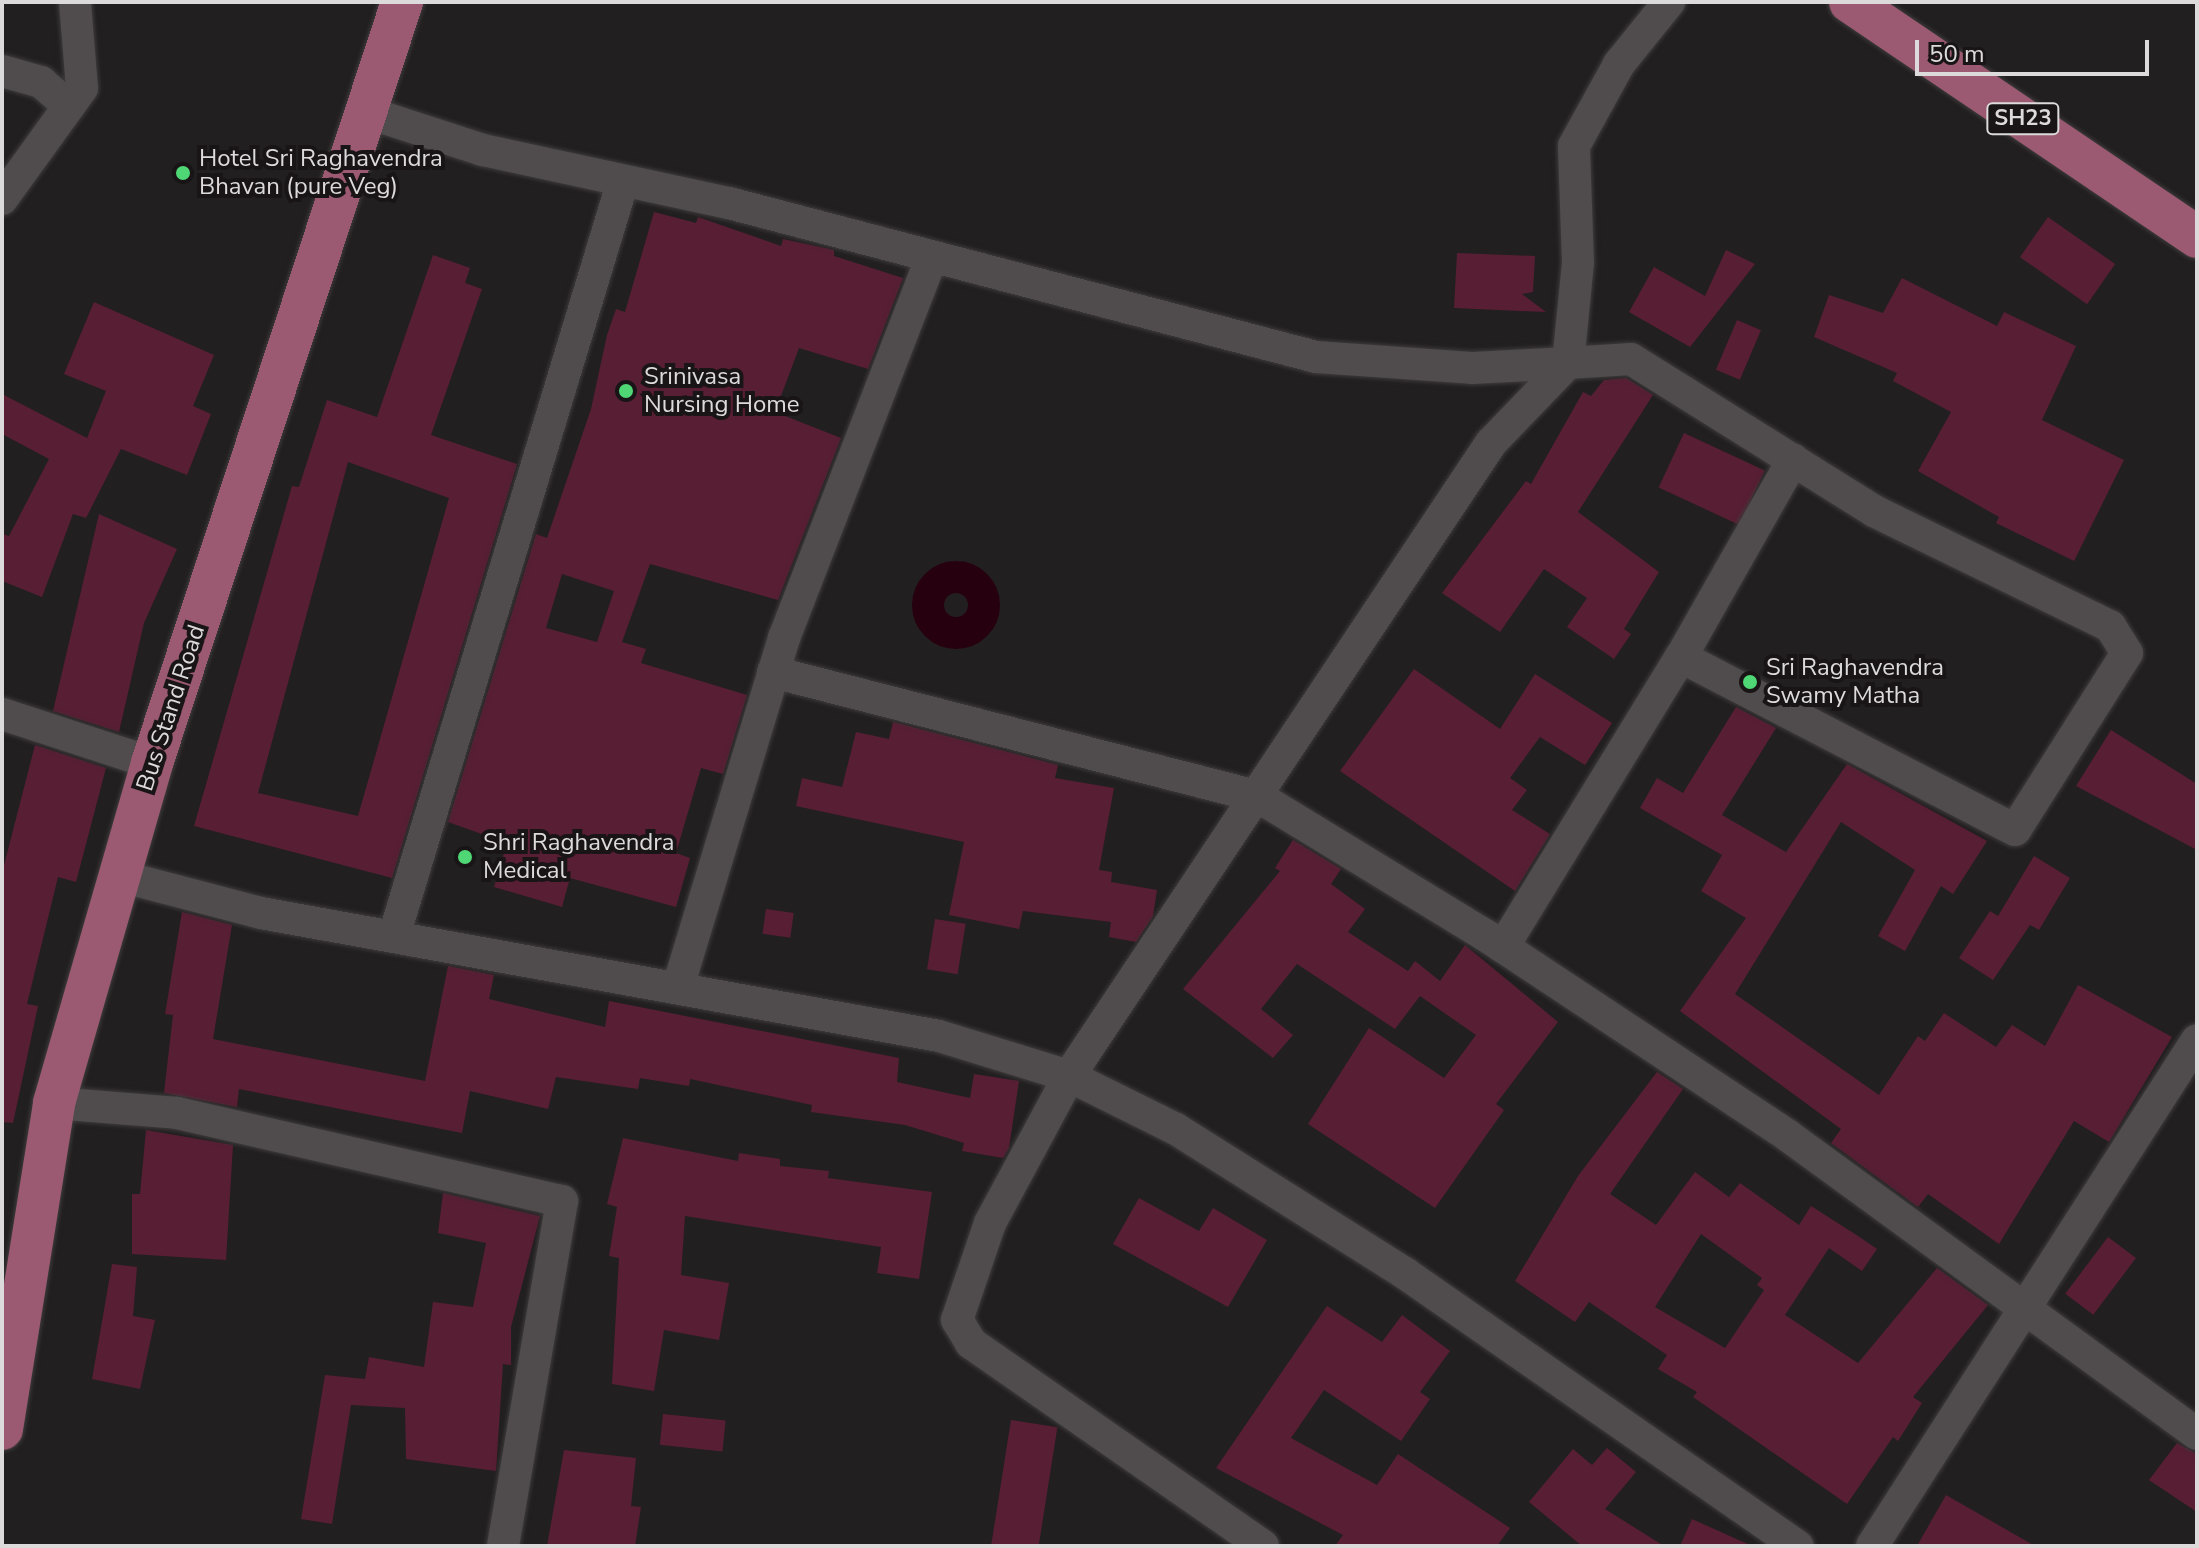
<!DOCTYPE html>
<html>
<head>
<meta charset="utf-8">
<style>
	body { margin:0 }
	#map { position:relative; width:2199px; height:1548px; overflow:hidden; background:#221f20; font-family:"Nunito Sans",sans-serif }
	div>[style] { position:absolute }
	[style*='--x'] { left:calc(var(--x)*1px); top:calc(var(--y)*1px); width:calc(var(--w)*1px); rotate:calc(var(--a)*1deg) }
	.canal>* { height:32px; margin:-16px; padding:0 16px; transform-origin:16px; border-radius:16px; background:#270010 }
	.canal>.ring { margin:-16px; padding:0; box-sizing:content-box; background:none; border:32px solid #270010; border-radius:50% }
	.building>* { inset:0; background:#581e34; transform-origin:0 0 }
	.roads { filter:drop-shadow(0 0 2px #3e3b3b) drop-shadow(0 0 2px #3e3b3b) }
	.minor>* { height:32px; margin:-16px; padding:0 16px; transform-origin:16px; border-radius:16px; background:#504c4d }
	.major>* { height:42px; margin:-21px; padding:0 21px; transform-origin:21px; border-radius:21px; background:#9b5a71 }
	.dots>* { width:22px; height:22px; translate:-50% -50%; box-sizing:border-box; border:4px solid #191516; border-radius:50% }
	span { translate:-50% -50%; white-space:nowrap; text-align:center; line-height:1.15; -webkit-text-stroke:8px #191516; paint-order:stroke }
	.shield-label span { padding:2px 6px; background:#191516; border:2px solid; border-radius:6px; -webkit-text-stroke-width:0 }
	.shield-label { font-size:22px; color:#dcdada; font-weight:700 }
	.poi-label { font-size:24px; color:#dcdada }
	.left { translate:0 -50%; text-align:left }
	.street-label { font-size:24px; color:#dcdada }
	.frame { position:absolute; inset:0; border:4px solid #dcdada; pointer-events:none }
	.scale { position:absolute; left:1915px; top:40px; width:234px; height:36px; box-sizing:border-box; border:4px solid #dcdada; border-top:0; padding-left:10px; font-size:24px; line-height:28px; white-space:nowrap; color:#dcdada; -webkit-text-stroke:6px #191516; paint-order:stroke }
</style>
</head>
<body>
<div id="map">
	<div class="canal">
		<div class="ring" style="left:928px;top:577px;width:24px;height:24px"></div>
	</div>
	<div class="building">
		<div style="clip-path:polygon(evenodd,654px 212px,696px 223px,698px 217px,781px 246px,783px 239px,834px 250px,834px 256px,903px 278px,868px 369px,799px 348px,775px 412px,841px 438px,778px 600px,650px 564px,622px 642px,646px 649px,641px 663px,747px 695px,723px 774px,701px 768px,676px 853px,690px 858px,676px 907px,570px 878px,562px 907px,494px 887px,507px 843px,448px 822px,536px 534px,547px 538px,591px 409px,607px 335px,616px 309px,625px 312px,654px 212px,562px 574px,614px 591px,597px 642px,546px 628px,562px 574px)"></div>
		<div style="left:2048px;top:217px;width:82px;height:49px;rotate:35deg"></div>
		<div style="clip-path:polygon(1726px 250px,1755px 264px,1690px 347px,1629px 312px,1654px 267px,1705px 296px)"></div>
		<div style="clip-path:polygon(1457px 253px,1535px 256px,1533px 292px,1522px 294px,1546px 312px,1454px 308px)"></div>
		<div style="clip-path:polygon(evenodd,433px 255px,470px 268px,465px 283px,482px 289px,431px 435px,517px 464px,392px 878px,194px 826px,292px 486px,299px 487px,327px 400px,377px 417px,433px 255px,348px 462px,449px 498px,358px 816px,258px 793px,348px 462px)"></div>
		<div style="clip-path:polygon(1902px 278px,1997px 326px,2004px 312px,2076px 346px,2042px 420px,2124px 460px,2074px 561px,1996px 523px,1999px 517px,1918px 471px,1951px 412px,1893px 381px,1897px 373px,1814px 337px,1829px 295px,1883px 313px)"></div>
		<div style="clip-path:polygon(94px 302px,214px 355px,193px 406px,211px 414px,187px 475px,121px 449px,86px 518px,73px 514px,42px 597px,2px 581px,2px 534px,9px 536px,49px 459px,2px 434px,2px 394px,87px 438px,106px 391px,64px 374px)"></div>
		<div style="left:1737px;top:320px;width:26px;height:54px;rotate:23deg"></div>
		<div style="clip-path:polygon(1626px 378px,1653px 395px,1578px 512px,1659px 572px,1624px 629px,1631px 634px,1614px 659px,1567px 627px,1587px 598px,1544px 569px,1500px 632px,1442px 593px,1526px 481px,1531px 484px,1583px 392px,1591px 396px,1604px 380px)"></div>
		<div style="left:1684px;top:433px;width:89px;height:60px;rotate:25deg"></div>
		<div style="clip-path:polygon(99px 514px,177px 549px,144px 623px,119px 732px,53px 711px)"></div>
		<div style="clip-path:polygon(1414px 669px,1500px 729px,1535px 674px,1612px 723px,1585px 765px,1540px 737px,1510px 778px,1527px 790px,1512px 810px,1550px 834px,1515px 891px,1340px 771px)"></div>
		<div style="clip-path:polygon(1736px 707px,1776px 728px,1722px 815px,1786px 852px,1847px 764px,1987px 841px,1953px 894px,1941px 886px,1905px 951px,1878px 936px,1915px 870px,1841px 822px,1735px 994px,1879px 1095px,1918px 1036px,1925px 1041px,1944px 1013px,1996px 1047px,2012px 1025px,2045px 1046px,2078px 985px,2172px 1037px,2109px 1142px,2074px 1121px,1999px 1244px,1928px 1194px,1918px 1207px,1831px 1143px,1841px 1129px,1680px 1011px,1746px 918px,1701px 891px,1722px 855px,1640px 808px,1657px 778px,1683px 793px)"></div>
		<div style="clip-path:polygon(893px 722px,1058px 765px,1055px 778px,1114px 788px,1099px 870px,1112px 872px,1111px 882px,1157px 890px,1153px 916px,1136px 942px,1109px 937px,1111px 922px,1023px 911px,1019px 929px,949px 915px,964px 842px,796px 806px,802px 778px,842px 787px,856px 732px,889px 739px)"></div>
		<div style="clip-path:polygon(2111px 730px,2197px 784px,2197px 850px,2076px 786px)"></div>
		<div style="clip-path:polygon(35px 745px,106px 768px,76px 882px,58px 877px,27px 1004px,38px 1006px,13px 1123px,2px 1122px,2px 873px)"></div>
		<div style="clip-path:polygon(1293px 840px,1341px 869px,1331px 884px,1365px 909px,1348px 932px,1408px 971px,1415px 961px,1440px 981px,1465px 945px,1558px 1022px,1496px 1104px,1504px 1110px,1435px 1208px,1308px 1124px,1369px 1028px,1444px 1078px,1476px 1035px,1420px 996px,1395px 1029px,1297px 964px,1261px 1009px,1293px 1035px,1273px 1058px,1183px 989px,1280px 871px,1275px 868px)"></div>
		<div style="clip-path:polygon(2034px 856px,2070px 878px,2039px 930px,2030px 925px,1993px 980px,1959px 958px,1990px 911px,1998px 916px)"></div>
		<div style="left:766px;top:909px;width:28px;height:25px;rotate:8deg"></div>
		<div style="clip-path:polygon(182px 912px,232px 925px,213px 1039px,425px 1081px,448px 966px,494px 975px,489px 999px,605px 1027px,609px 1001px,899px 1058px,897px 1082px,970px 1098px,974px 1074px,1019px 1081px,1009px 1148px,1003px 1158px,962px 1151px,964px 1143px,905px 1125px,811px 1112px,812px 1105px,690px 1079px,689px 1086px,640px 1078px,638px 1089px,556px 1077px,548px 1109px,470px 1091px,462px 1133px,239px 1089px,237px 1107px,164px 1093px,173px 1015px,165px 1014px)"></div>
		<div style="left:935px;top:919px;width:31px;height:51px;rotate:9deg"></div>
		<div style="clip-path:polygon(evenodd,1657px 1072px,1683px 1089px,1610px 1194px,1656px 1225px,1695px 1172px,1729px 1197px,1740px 1183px,1799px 1225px,1811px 1206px,1858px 1236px,1877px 1249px,1862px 1271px,1829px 1248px,1785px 1315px,1858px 1363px,1937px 1268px,1988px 1305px,1913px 1397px,1922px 1403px,1898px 1441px,1893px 1437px,1847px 1504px,1693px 1397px,1697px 1392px,1658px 1369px,1667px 1355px,1589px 1302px,1575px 1322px,1515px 1281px,1578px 1176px,1657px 1072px,1701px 1234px,1762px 1278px,1757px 1285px,1764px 1290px,1725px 1348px,1655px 1307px,1701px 1234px)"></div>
		<div style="clip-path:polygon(146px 1130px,233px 1145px,226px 1260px,132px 1254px,132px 1194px,140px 1194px)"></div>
		<div style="clip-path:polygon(623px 1138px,738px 1161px,739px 1153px,780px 1159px,780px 1166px,829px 1171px,828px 1178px,932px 1192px,919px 1279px,877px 1273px,881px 1247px,685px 1216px,681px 1275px,729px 1283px,719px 1340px,664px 1330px,654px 1391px,612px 1384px,619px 1258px,609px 1256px,617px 1207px,607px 1204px)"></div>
		<div style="clip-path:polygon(443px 1193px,540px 1216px,511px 1327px,511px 1365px,503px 1364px,496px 1471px,406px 1459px,405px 1408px,351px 1405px,332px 1524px,301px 1519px,325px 1375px,365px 1379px,369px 1357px,424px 1367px,433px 1302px,473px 1307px,486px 1243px,438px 1233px)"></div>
		<div style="clip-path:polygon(1139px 1198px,1199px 1231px,1213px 1208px,1267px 1240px,1228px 1307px,1113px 1244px)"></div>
		<div style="left:2108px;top:1237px;width:35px;height:71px;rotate:37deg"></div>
		<div style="clip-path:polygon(112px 1264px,137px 1267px,133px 1316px,155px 1320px,140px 1389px,92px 1379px)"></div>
		<div style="clip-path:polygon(1327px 1306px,1382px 1342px,1402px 1315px,1450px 1351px,1420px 1392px,1430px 1399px,1401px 1441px,1324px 1390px,1291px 1438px,1377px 1485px,1398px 1454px,1510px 1528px,1497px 1546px,1335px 1546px,1343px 1535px,1216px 1468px)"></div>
		<div style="left:663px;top:1414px;width:63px;height:31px;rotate:6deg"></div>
		<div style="left:1011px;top:1420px;width:47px;height:128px;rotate:9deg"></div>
		<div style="clip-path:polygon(2177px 1443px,2197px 1454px,2197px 1512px,2149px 1480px)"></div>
		<div style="clip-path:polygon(1607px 1448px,1636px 1472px,1605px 1509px,1664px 1546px,1582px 1546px,1529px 1502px,1573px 1449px,1592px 1465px)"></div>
		<div style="clip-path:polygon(564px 1450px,636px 1458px,631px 1506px,641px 1507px,635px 1546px,547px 1546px)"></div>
		<div style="clip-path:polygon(1946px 1495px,2035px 1546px,1917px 1546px)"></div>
		<div style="clip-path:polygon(1692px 1519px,1752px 1546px,1680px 1546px)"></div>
	</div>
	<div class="roads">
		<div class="minor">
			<div style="--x:2;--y:71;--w:41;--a:15.8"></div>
			<div style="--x:41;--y:82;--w:37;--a:41"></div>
			<div style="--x:366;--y:112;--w:123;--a:18"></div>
			<div style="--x:483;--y:150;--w:252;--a:12.2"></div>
			<div style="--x:729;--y:203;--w:607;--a:14.7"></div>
			<div style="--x:1316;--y:357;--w:156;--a:4"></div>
			<div style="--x:1472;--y:368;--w:96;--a:-3"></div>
			<div style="--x:1568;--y:363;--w:100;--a:-84.3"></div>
			<div style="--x:1578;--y:263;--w:117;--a:-92"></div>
			<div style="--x:1574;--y:146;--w:94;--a:-61.2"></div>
			<div style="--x:1619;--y:64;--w:80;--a:-51.1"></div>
			<div style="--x:2;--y:199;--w:137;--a:-54.2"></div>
			<div style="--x:82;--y:88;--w:86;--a:-94.7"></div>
			<div style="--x:773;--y:672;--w:500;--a:14.4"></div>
			<div style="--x:1257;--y:796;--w:267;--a:31.4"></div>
			<div style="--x:1485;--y:935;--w:362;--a:33.5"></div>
			<div style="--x:1787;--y:1135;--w:507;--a:36.1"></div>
			<div style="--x:2;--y:714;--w:158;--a:18.1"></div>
			<div style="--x:120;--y:876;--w:146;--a:14.7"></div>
			<div style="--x:261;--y:913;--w:689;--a:10.28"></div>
			<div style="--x:939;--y:1036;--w:136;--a:17.1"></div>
			<div style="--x:1069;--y:1076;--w:119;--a:26.4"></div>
			<div style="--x:1176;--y:1129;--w:272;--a:32.2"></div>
			<div style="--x:1406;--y:1274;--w:477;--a:34.8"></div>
			<div style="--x:394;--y:936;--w:786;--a:-73.13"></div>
			<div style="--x:1503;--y:947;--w:340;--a:-58.5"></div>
			<div style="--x:678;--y:987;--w:365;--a:-73.1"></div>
			<div style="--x:784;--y:638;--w:407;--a:-68.8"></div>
			<div style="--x:54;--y:1103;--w:123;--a:4.6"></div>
			<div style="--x:177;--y:1113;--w:395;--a:12.9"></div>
			<div style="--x:562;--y:1201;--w:350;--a:99.7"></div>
			<div style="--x:1263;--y:1546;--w:356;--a:-145.2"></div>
			<div style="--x:971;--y:1343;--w:27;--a:-121"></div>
			<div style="--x:957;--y:1320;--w:102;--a:-71.2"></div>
			<div style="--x:990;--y:1223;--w:167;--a:-61.7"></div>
			<div style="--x:1069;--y:1076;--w:761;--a:-56.31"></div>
			<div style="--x:1491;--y:443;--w:111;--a:-46.1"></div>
			<div style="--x:1568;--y:363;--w:63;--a:-3.6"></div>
			<div style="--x:1631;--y:359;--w:287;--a:32"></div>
			<div style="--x:1874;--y:511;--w:263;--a:26"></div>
			<div style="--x:2110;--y:626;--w:32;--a:58"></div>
			<div style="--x:2127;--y:653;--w:209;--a:122.3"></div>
			<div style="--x:2015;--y:830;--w:376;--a:-152.6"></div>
			<div style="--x:1681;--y:657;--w:227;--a:-60.4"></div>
			<div style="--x:1872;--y:1546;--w:601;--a:-57.29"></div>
		</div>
		<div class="major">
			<div style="--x:1850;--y:2;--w:419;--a:34.1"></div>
			<div style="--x:2;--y:1429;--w:330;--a:-80.9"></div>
			<div style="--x:54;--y:1103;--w:354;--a:-73.9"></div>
			<div style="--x:152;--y:763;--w:801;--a:-71.81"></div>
		</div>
	</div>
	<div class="dots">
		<div style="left:183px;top:173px;background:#4fd675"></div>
		<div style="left:626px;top:391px;background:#4fd675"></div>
		<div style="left:1750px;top:682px;background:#4fd675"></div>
		<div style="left:465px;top:857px;background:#4fd675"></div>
	</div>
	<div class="shield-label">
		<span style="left:2023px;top:119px">SH23</span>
	</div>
	<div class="poi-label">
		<span class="left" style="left:199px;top:173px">Hotel Sri Raghavendra<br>Bhavan (pure Veg)</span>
		<span class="left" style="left:644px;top:391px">Srinivasa<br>Nursing Home</span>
		<span class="left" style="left:1766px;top:682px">Sri Raghavendra<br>Swamy Matha</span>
		<span class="left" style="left:483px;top:857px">Shri Raghavendra<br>Medical</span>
	</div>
	<div class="street-label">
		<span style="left:171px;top:708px;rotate:-72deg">Bus Stand Road</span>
	</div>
	<div class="frame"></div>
	<div class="scale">50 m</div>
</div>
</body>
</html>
